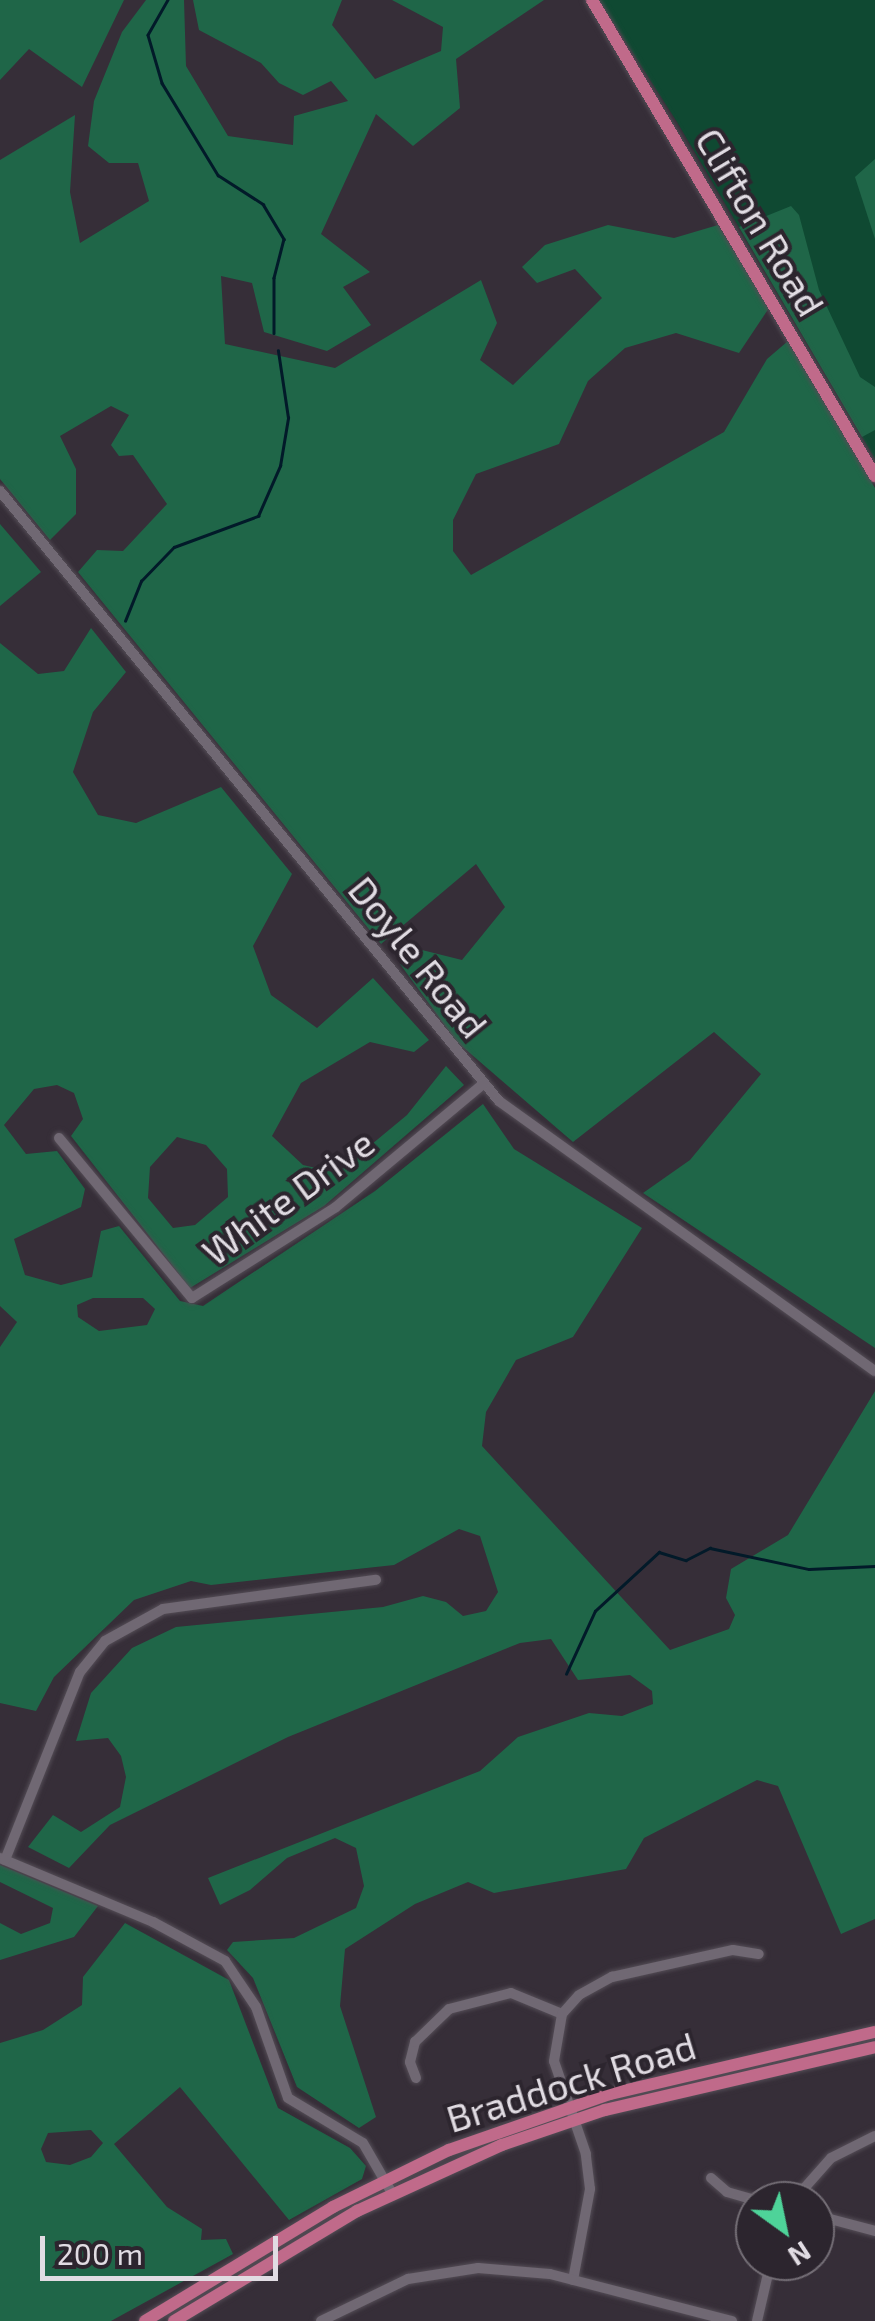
<!DOCTYPE html>
<html>
<head>
<meta charset="utf-8">
<style>
	body { margin:0 }
	#map { position:relative; width:875px; height:2321px; overflow:hidden; background:#362e38; font-family:"Exo 2",sans-serif }
	div>[style] { position:absolute }
	[style*='--x'] { left:calc(var(--x)*1px); top:calc(var(--y)*1px); width:calc(var(--w)*1px); rotate:calc(var(--a)*1deg) }
	.green>* { inset:0; background:#0f4932 }
	.forest>* { inset:0; background:#1f6648 }
	.stream>* { height:2.5px; margin:-1.25px; padding:0 1.25px; transform-origin:1.25px; border-radius:1.25px; background:#021a29 }
	.roads { filter:drop-shadow(0 0 2px #544d56) drop-shadow(0 0 2px #544d56) }
	.minor>* { height:10px; margin:-5px; padding:0 5px; transform-origin:5px; border-radius:5px; background:#706873 }
	.major>* { height:12px; margin:-6px; padding:0 6px; transform-origin:6px; border-radius:6px; background:#c06a8a }
	span { translate:-50% -50%; white-space:nowrap; text-align:center; line-height:1.15; -webkit-text-stroke:8px #2c252e; paint-order:stroke }
	.street-label { font-size:38px; color:#e1dce3 }
	.north { position:absolute; left:735px; top:2181px; width:100px; height:100px; box-sizing:border-box; background:#2c252e; border:2px solid #746e76; border-radius:50%; rotate:147deg; font-size:28px; font-weight:700; line-height:40px; text-align:center; color:#e1dce3 }
	.north::after { content:''; display:block; margin:auto; width:35px; height:45px; background:#4ed399; clip-path:polygon(50% 0,100% 100%,50% 72%,0 100%) }
	.scale { position:absolute; left:40px; top:2236px; width:238px; height:45px; box-sizing:border-box; border:5px solid #e1dce3; border-top:0; padding-left:12px; font-size:30px; line-height:35px; white-space:nowrap; color:#e1dce3; -webkit-text-stroke:8px #2c252e; paint-order:stroke }
</style>
</head>
<body>
<div id="map">
	<div class="green">
		<div style="clip-path:polygon(599px 0,875px 0,875px 459px,677px 122px)"></div>
	</div>
	<div class="forest">
		<div style="clip-path:polygon(0 0,124px 0,82px 87px,29px 49px,0 80px)"></div>
		<div style="clip-path:polygon(146px 0,184px 0,186px 66px,228px 136px,293px 145px,294px 116px,348px 101px,331px 81px,303px 95px,279px 83px,261px 63px,199px 30px,193px 0,342px 0,332px 25px,375px 79px,441px 51px,443px 27px,392px 0,544px 0,456px 59px,460px 108px,413px 146px,376px 114px,321px 234px,370px 272px,343px 287px,371px 325px,327px 351px,264px 332px,252px 283px,221px 276px,225px 344px,335px 368px,481px 280px,497px 323px,480px 360px,513px 385px,602px 298px,575px 269px,537px 283px,522px 267px,545px 245px,608px 225px,674px 238px,718px 225px,769px 308px,739px 353px,676px 333px,625px 348px,588px 381px,559px 444px,476px 474px,453px 520px,453px 551px,471px 575px,724px 432px,767px 359px,788px 341px,875px 488px,875px 1348px,643px 1193px,690px 1160px,761px 1074px,714px 1032px,573px 1142px,457px 1042px,400px 964px,414px 948px,462px 960px,505px 907px,476px 864px,381px 944px,78px 572px,97px 550px,123px 551px,167px 504px,133px 455px,119px 456px,111px 445px,129px 415px,111px 406px,60px 436px,76px 469px,76px 514px,50px 540px,0 479px,0 160px,75px 115px,70px 192px,80px 243px,149px 201px,138px 163px,109px 163px,88px 146px,94px 101px,122px 32px)"></div>
		<div style="clip-path:polygon(875px 159px,875px 239px,855px 177px)"></div>
		<div style="clip-path:polygon(791px 206px,799px 215px,819px 290px,860px 377px,875px 387px,875px 430px,862px 437px,739px 227px)"></div>
		<div style="clip-path:polygon(0 524px,41px 572px,0 606px)"></div>
		<div style="clip-path:polygon(evenodd,91px 628px,126px 672px,93px 712px,73px 772px,98px 815px,136px 823px,221px 787px,292px 874px,253px 946px,271px 995px,317px 1028px,373px 978px,429px 1040px,414px 1052px,370px 1042px,301px 1083px,272px 1136px,303px 1165px,337px 1173px,407px 1115px,446px 1066px,464px 1085px,324px 1206px,190px 1288px,71px 1136px,83px 1119px,74px 1093px,57px 1085px,34px 1089px,4px 1125px,26px 1154px,57px 1151px,85px 1189px,81px 1207px,14px 1239px,25px 1275px,61px 1285px,92px 1277px,101px 1231px,119px 1226px,180px 1301px,203px 1306px,375px 1191px,483px 1104px,514px 1149px,642px 1228px,573px 1337px,516px 1360px,486px 1412px,482px 1446px,670px 1650px,729px 1629px,735px 1615px,726px 1598px,731px 1569px,788px 1535px,875px 1391px,875px 1919px,841px 1934px,778px 1786px,757px 1780px,644px 1838px,626px 1869px,494px 1893px,468px 1882px,415px 1904px,345px 1949px,340px 2006px,376px 2117px,359px 2128px,297px 2087px,253px 1978px,227px 1950px,233px 1942px,294px 1938px,356px 1908px,364px 1886px,356px 1848px,335px 1838px,287px 1858px,250px 1890px,220px 1905px,208px 1878px,480px 1771px,518px 1737px,589px 1713px,622px 1716px,653px 1704px,652px 1691px,630px 1675px,578px 1680px,551px 1639px,520px 1643px,288px 1737px,110px 1825px,69px 1868px,28px 1847px,53px 1815px,81px 1832px,120px 1807px,126px 1777px,121px 1756px,108px 1738px,76px 1741px,91px 1693px,132px 1648px,176px 1627px,383px 1607px,423px 1596px,446px 1602px,463px 1616px,486px 1611px,498px 1592px,480px 1536px,459px 1529px,394px 1565px,211px 1585px,191px 1581px,134px 1600px,54px 1677px,36px 1711px,0 1703px,0 1347px,17px 1322px,0 1306px,0 643px,38px 674px,64px 671px,91px 628px,177px 1137px,206px 1145px,227px 1169px,228px 1197px,195px 1225px,173px 1228px,148px 1198px,150px 1167px,177px 1137px,91px 628px,93px 1298px,143px 1298px,155px 1309px,147px 1325px,99px 1331px,78px 1317px,77px 1305px,93px 1298px)"></div>
		<div style="clip-path:polygon(0 1865px,98px 1906px,74px 1937px,0 1960px,0 1923px,21px 1934px,50px 1923px,53px 1908px,0 1882px)"></div>
		<div style="clip-path:polygon(evenodd,125px 1923px,229px 1980px,278px 2108px,350px 2148px,366px 2166px,362px 2179px,289px 2220px,180px 2087px,114px 2144px,167px 2207px,202px 2229px,201px 2240px,226px 2239px,233px 2254px,111px 2321px,0 2321px,0 2043px,43px 2030px,82px 2005px,83px 1977px,125px 1923px,91px 2130px,103px 2143px,91px 2157px,70px 2165px,46px 2162px,41px 2149px,48px 2133px,91px 2130px)"></div>
	</div>
	<div class="stream">
		<div style="--x:168;--y:0;--w:40;--a:119.7"></div>
		<div style="--x:148;--y:35;--w:50;--a:73.7"></div>
		<div style="--x:162;--y:83;--w:108;--a:58.7"></div>
		<div style="--x:218;--y:175;--w:54;--a:32.8"></div>
		<div style="--x:263;--y:204;--w:41;--a:59"></div>
		<div style="--x:284;--y:239;--w:40;--a:104.4"></div>
		<div style="--x:274;--y:278;--w:55;--a:90"></div>
		<div style="--x:125;--y:621;--w:43;--a:-68.2"></div>
		<div style="--x:141;--y:581;--w:47;--a:-45.9"></div>
		<div style="--x:174;--y:547;--w:90;--a:-20.3"></div>
		<div style="--x:258;--y:516;--w:55;--a:-66.3"></div>
		<div style="--x:280;--y:466;--w:49;--a:-80.5"></div>
		<div style="--x:288;--y:418;--w:68;--a:-98.5"></div>
		<div style="--x:566;--y:1674;--w:69;--a:-65.3"></div>
		<div style="--x:595;--y:1611;--w:87;--a:-42.7"></div>
		<div style="--x:659;--y:1552;--w:28;--a:17"></div>
		<div style="--x:686;--y:1560;--w:27;--a:-27"></div>
		<div style="--x:710;--y:1548;--w:101;--a:12"></div>
		<div style="--x:809;--y:1569;--w:66;--a:-2.6"></div>
	</div>
	<div class="roads">
		<div class="minor">
			<div style="--x:0;--y:491;--w:788;--a:50.72"></div>
			<div style="--x:499;--y:1101;--w:463;--a:35.7"></div>
			<div style="--x:59;--y:1138;--w:208;--a:50.3"></div>
			<div style="--x:192;--y:1298;--w:170;--a:-32.3"></div>
			<div style="--x:336;--y:1207;--w:192;--a:-39.9"></div>
			<div style="--x:0;--y:1858;--w:166;--a:22.7"></div>
			<div style="--x:153;--y:1922;--w:82;--a:28.4"></div>
			<div style="--x:225;--y:1961;--w:55;--a:56"></div>
			<div style="--x:256;--y:2007;--w:96;--a:70.6"></div>
			<div style="--x:288;--y:2098;--w:87;--a:31"></div>
			<div style="--x:363;--y:2143;--w:58;--a:59.9"></div>
			<div style="--x:5;--y:1860;--w:202;--a:-68.3"></div>
			<div style="--x:80;--y:1672;--w:40;--a:-51"></div>
			<div style="--x:105;--y:1641;--w:66;--a:-28.9"></div>
			<div style="--x:163;--y:1609;--w:215;--a:-7.8"></div>
			<div style="--x:416;--y:2078;--w:17;--a:-111"></div>
			<div style="--x:410;--y:2062;--w:21;--a:-76"></div>
			<div style="--x:415;--y:2042;--w:47;--a:-44.1"></div>
			<div style="--x:449;--y:2009;--w:64;--a:-14.5"></div>
			<div style="--x:511;--y:1993;--w:55;--a:22.4"></div>
			<div style="--x:711;--y:2178;--w:21;--a:41"></div>
			<div style="--x:727;--y:2192;--w:33;--a:16"></div>
			<div style="--x:793;--y:2201;--w:57;--a:-48.5"></div>
			<div style="--x:831;--y:2158;--w:49;--a:-26.6"></div>
			<div style="--x:815;--y:2215;--w:62;--a:14.9"></div>
			<div style="--x:573;--y:2280;--w:93;--a:-79.4"></div>
			<div style="--x:590;--y:2189;--w:35;--a:-97"></div>
			<div style="--x:586;--y:2154;--w:98;--a:-109"></div>
			<div style="--x:554;--y:2061;--w:48;--a:-80.3"></div>
			<div style="--x:562;--y:2014;--w:25;--a:-48"></div>
			<div style="--x:579;--y:1995;--w:38;--a:-29"></div>
			<div style="--x:612;--y:1977;--w:124;--a:-12.6"></div>
			<div style="--x:733;--y:1950;--w:26;--a:9"></div>
			<div style="--x:321;--y:2321;--w:97;--a:-25.8"></div>
			<div style="--x:408;--y:2279;--w:71;--a:-8.9"></div>
			<div style="--x:478;--y:2268;--w:72;--a:4.8"></div>
			<div style="--x:550;--y:2274;--w:188;--a:14.5"></div>
			<div style="--x:757;--y:2321;--w:62;--a:-76.9"></div>
		</div>
		<div class="major">
			<div style="--x:592;--y:0;--w:554;--a:59.27"></div>
			<div style="--x:145;--y:2321;--w:220;--a:-31.2"></div>
			<div style="--x:333;--y:2207;--w:129;--a:-26.2"></div>
			<div style="--x:449;--y:2150;--w:170;--a:-19.2"></div>
			<div style="--x:610;--y:2094;--w:272;--a:-13.2"></div>
			<div style="--x:174;--y:2321;--w:214;--a:-31"></div>
			<div style="--x:357;--y:2211;--w:159;--a:-24.5"></div>
			<div style="--x:502;--y:2145;--w:109;--a:-18.8"></div>
			<div style="--x:605;--y:2110;--w:277;--a:-13.1"></div>
		</div>
	</div>
	<div class="street-label">
		<span style="left:760px;top:222px;rotate:59deg">Clifton Road</span>
		<span style="left:418px;top:957px;rotate:51deg">Doyle Road</span>
		<span style="left:288px;top:1197px;rotate:-36deg">White Drive</span>
		<span style="left:571px;top:2082px;rotate:-17deg">Braddock Road</span>
	</div>
	<div class="north">N</div>
	<div class="scale">200 m</div>
</div>
</body>
</html>
